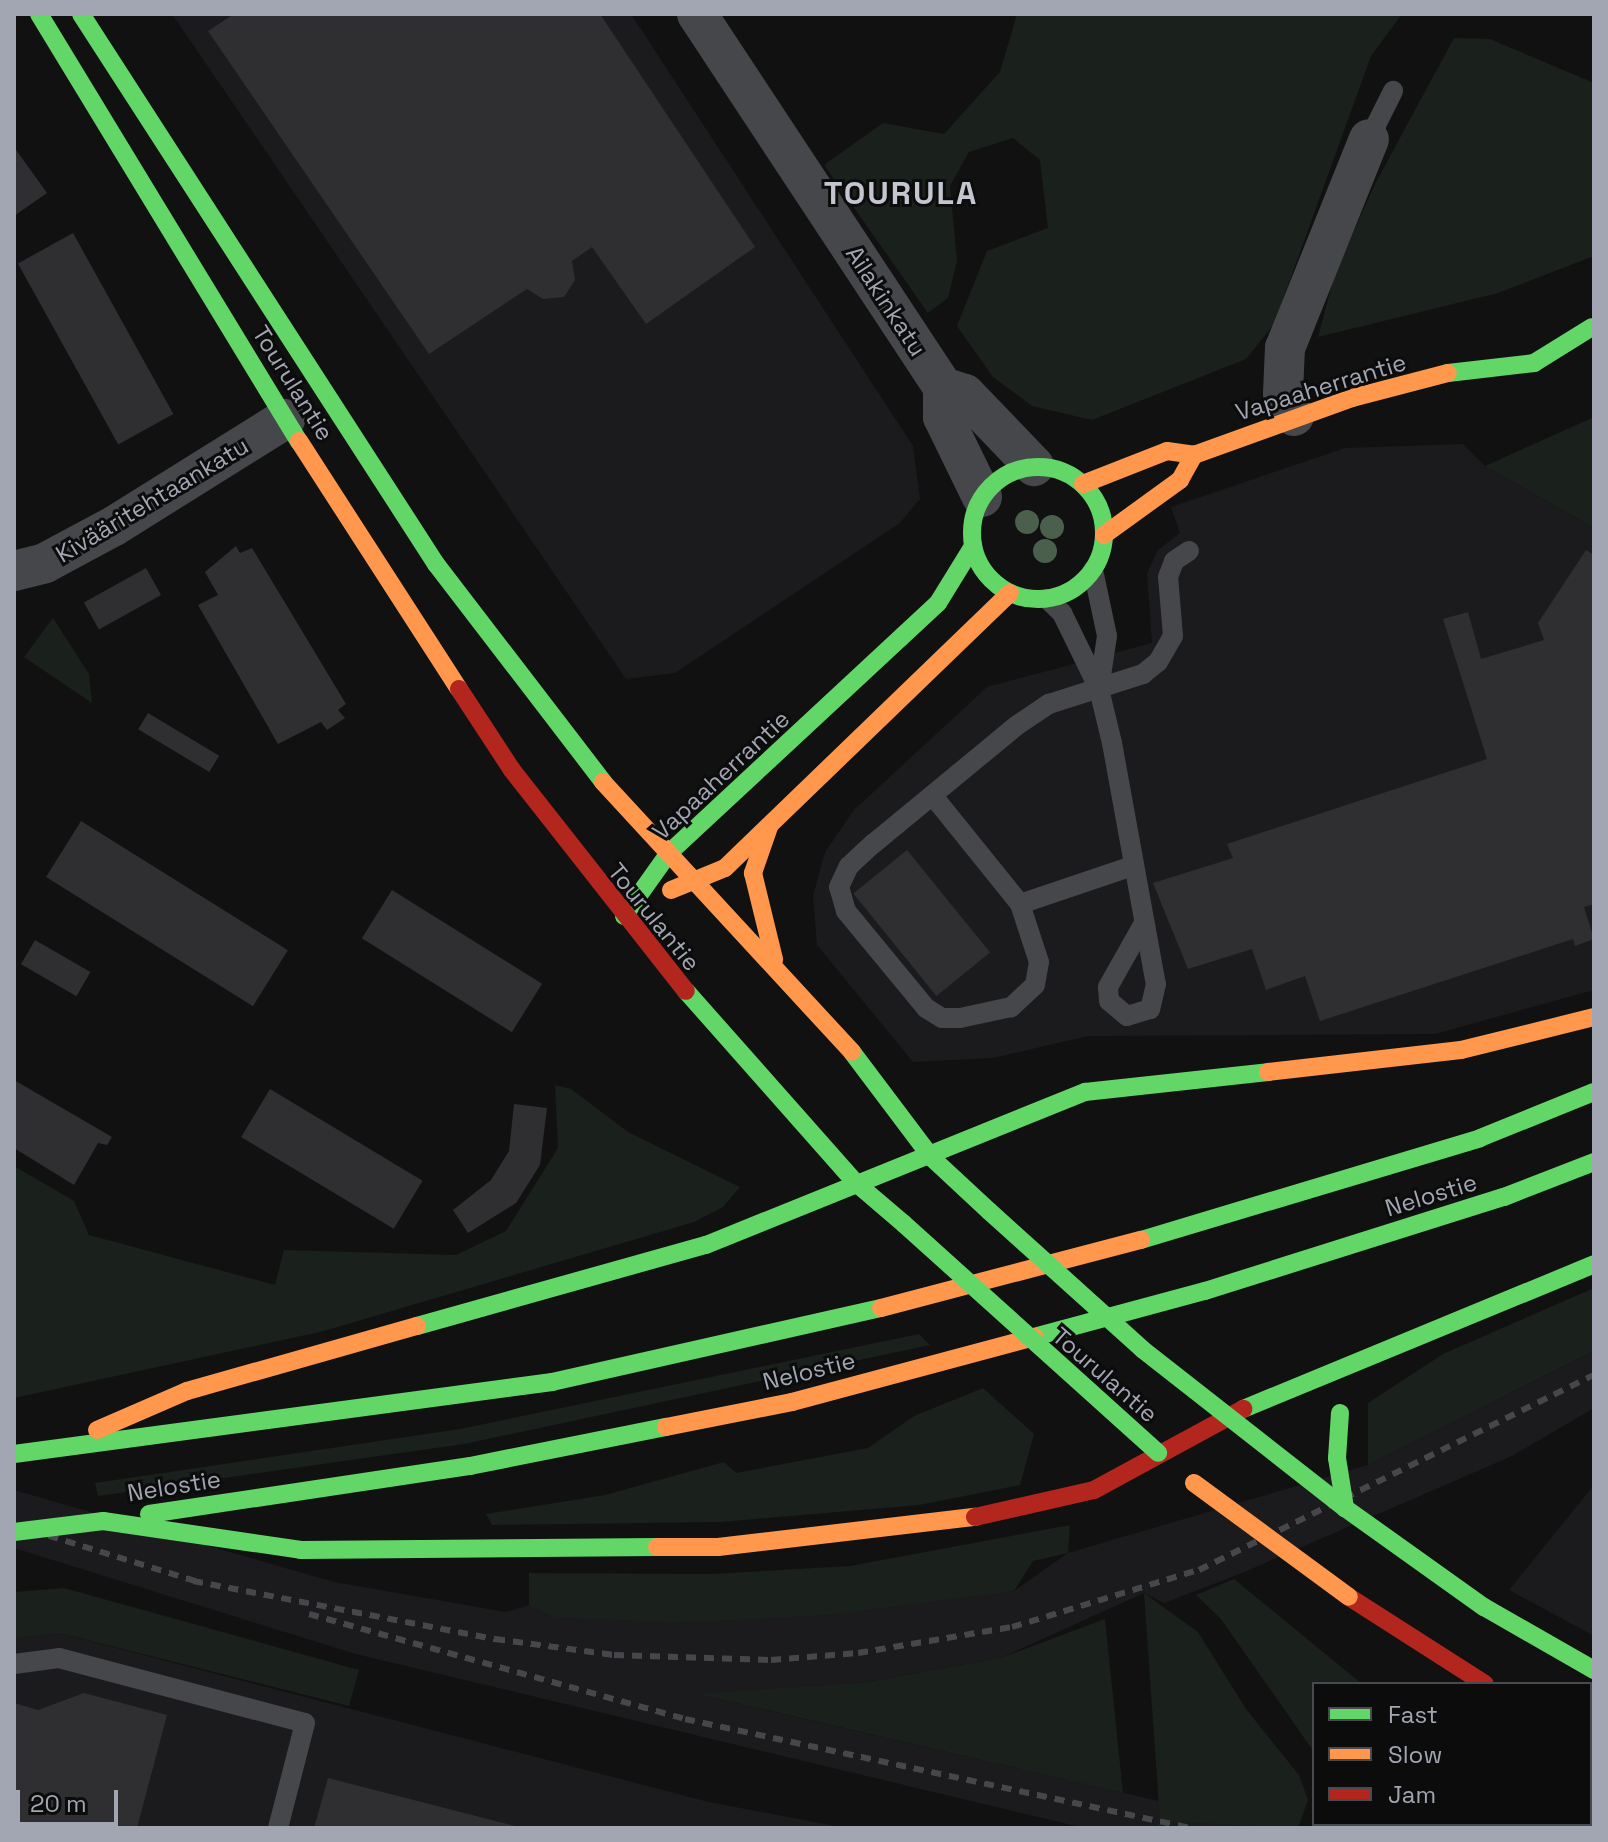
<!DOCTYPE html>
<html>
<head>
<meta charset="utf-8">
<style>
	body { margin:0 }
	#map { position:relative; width:1608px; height:1842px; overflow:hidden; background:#111; font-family:"Space Grotesk",sans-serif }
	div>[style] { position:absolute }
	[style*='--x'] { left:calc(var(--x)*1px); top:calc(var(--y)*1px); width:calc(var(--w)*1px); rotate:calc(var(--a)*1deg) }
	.built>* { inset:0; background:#1b1b1d }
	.green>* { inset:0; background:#1a201b }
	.building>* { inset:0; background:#2f2f31; transform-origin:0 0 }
	.lane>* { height:20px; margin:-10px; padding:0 10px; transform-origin:10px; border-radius:10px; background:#46474a }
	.street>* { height:40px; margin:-20px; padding:0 20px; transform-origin:20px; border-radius:20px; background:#46474a }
	.fast>* { height:18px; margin:-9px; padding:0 9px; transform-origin:9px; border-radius:9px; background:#63d668 }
	.fast>.ring { margin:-9px; padding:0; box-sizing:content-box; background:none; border:18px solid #63d668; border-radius:50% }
	.slow>* { height:18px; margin:-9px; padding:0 9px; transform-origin:9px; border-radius:9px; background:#ff974d }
	.jam>* { height:18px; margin:-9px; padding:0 9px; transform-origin:9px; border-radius:9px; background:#b3261e }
	.rail>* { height:6px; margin-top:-3px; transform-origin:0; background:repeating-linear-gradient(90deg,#46474a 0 10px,transparent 0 18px) }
	.fast-bridge>* { height:18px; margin:-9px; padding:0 9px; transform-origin:9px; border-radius:9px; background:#63d668 }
	.slow-bridge>* { height:18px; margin:-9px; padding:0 9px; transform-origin:9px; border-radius:9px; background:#ff974d }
	.trees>* { width:24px; height:24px; margin:-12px; border-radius:50%; background:#4a5f4c }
	span { translate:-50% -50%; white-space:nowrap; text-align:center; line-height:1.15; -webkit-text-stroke:6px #0c0c0d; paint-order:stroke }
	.street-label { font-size:24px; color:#a2a6b3 }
	.district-label { font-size:32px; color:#c3c5cf; font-weight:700; letter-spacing:2px }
	.frame { position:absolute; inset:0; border:16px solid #a2a6b3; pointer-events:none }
	.legend { position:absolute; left:1312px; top:1682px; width:280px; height:144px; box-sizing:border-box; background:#0c0c0d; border:2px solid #484a4f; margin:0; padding:10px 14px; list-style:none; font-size:24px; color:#a2a6b3 }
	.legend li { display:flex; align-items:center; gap:16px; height:40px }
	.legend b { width:40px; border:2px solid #484a4f }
	.scale { position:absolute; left:16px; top:1790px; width:102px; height:36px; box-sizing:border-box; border:4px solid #a2a6b3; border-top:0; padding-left:10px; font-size:24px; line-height:28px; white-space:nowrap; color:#a2a6b3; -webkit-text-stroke:6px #0c0c0d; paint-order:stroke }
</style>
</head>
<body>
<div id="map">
	<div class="built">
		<div style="clip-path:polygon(172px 14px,631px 14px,913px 446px,920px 499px,900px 523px,675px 673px,626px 679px)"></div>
		<div style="clip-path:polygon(1463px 444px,1485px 466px,1594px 528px,1594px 990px,1435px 1034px,1088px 1036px,993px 1058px,913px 1062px,817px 945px,813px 896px,825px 852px,854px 810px,987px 687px,1152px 643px,1147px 573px,1158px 550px,1180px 533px,1171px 507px,1345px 448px)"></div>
		<div style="clip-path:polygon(1594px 1351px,1594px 1408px,1512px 1456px,1242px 1573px,1164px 1603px,1144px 1593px,1003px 1657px,866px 1682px,701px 1695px,1275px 1828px,1084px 1828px,356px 1654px,14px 1548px,14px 1490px,334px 1582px,506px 1612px,529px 1605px,680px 1623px,1014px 1591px,1068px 1553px,1368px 1465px)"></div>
		<div style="clip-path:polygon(1594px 1485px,1594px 1636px,1509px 1590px)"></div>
		<div style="clip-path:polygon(59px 1633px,709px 1802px,846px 1828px,14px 1828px,14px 1639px)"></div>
	</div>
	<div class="green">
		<div style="clip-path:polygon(1017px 14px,1402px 14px,1371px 56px,1274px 324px,1246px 359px,1092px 420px,1032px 406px,993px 377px,957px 326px,987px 251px,1048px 228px,1040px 160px,1013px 138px,969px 152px,950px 186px,957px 261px,948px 298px,928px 313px,824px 165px,883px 123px,944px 134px,1000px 72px)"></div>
		<div style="clip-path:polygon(1454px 38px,1490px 39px,1594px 83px,1594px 256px,1498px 293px,1318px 337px,1335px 273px,1375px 184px)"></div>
		<div style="clip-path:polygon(1594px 417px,1594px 528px,1485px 466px)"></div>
		<div style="clip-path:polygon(53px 618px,89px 674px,92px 703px,24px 657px)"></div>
		<div style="clip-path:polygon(555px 1085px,571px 1089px,628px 1132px,740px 1187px,723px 1207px,694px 1222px,324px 1331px,14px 1398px,14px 1166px,74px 1201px,89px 1235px,275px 1285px,284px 1250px,456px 1255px,506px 1231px,558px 1148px)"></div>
		<div style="clip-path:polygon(1594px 1288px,1594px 1351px,1368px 1465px,1368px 1403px,1443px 1354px)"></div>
		<div style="clip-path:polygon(919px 1334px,930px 1345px,464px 1444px,98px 1496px,95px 1483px,460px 1429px)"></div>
		<div style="clip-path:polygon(983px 1388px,1034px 1434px,1020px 1485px,919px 1505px,721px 1522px,492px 1525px,486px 1514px,605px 1495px,724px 1462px,736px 1473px,868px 1448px,914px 1416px)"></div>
		<div style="clip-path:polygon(1070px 1525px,1068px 1553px,1033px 1561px,1014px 1591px,828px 1615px,680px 1623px,554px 1617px,529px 1605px,529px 1573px,712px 1574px,850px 1566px)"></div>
		<div style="clip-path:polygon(1234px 1579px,1362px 1684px,1314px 1684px,1314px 1752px,1221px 1619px,1196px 1595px)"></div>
		<div style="clip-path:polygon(64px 1588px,359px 1670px,349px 1706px,59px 1633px,14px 1639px,14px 1592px)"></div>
		<div style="clip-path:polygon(1144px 1593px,1198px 1632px,1246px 1709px,1299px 1775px,1308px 1800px,1298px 1828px,1160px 1821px)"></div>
		<div style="clip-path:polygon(1105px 1619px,1123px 1793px,697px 1694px,867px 1682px,1003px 1657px)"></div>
	</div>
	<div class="building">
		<div style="clip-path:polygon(234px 14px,600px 14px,755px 247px,646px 324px,592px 247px,572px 261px,575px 280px,564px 297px,543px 299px,527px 289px,429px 354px,208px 31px)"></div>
		<div style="clip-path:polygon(14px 147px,47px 193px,14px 216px)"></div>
		<div style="left:73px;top:233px;width:207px;height:63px;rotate:61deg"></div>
		<div style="clip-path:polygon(236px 546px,240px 553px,252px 548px,346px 704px,338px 710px,345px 718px,327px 730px,321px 722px,278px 744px,198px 605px,218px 595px,205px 572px)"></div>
		<div style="clip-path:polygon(1586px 550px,1594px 555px,1594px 904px,1584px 907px,1594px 939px,1575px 946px,1573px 939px,1320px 1021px,1305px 976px,1266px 990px,1252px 949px,1188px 969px,1153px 883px,1233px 858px,1227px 844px,1487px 759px,1443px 619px,1468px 612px,1481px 659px,1544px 640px,1538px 623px)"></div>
		<div style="left:146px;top:568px;width:31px;height:71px;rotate:61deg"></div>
		<div style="left:148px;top:713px;width:83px;height:19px;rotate:31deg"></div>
		<div style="left:81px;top:821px;width:244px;height:66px;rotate:32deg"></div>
		<div style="left:907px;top:850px;width:132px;height:69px;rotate:51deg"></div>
		<div style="left:392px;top:890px;width:177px;height:57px;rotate:32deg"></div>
		<div style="left:35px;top:940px;width:64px;height:28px;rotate:30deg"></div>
		<div style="clip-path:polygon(14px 1080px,112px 1137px,107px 1145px,98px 1143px,74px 1185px,14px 1148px)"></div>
		<div style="left:270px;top:1089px;width:178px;height:56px;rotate:31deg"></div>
		<div style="clip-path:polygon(514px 1104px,547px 1108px,540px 1165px,516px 1203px,468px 1233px,453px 1210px,491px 1180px,509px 1151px)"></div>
		<div style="clip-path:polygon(84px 1693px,167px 1715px,137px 1828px,14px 1828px,14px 1703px,38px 1710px)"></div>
		<div style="clip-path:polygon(328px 1778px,519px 1827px,519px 1828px,314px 1828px)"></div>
	</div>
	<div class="lane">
		<div style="--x:1369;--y:139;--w:54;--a:-63.4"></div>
		<div style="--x:1093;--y:570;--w:67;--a:78"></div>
		<div style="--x:1107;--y:636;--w:54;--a:98.6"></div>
		<div style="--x:1047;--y:599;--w:21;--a:43"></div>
		<div style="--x:1062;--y:613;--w:85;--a:64"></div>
		<div style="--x:1099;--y:689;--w:56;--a:76.5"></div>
		<div style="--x:1112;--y:743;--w:245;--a:79.7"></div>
		<div style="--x:1156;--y:984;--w:26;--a:103"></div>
		<div style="--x:1150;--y:1009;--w:24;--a:163"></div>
		<div style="--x:1127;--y:1016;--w:23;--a:-140"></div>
		<div style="--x:1109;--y:1001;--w:14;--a:-94"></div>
		<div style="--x:1108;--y:987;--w:73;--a:-60.6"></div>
		<div style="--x:933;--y:796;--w:139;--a:51.1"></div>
		<div style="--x:1020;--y:904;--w:61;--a:71.9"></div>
		<div style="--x:1039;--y:962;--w:23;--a:100"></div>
		<div style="--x:1035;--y:985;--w:33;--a:137"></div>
		<div style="--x:1011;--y:1007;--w:52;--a:167.8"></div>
		<div style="--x:960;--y:1018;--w:18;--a:180"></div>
		<div style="--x:942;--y:1018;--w:19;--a:-148"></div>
		<div style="--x:926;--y:1008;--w:126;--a:-129.5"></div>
		<div style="--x:846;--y:911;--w:25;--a:-106"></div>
		<div style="--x:839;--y:887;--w:23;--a:-65"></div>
		<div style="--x:849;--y:866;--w:33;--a:-43"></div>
		<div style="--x:873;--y:844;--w:185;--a:-39.5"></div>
		<div style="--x:1016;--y:726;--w:40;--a:-34"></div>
		<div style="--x:1049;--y:704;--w:99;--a:-17.7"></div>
		<div style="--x:1143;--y:674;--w:19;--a:-39"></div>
		<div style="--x:1158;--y:662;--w:30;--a:-60"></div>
		<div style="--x:1173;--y:636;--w:59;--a:-94.8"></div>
		<div style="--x:1168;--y:577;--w:17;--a:-69"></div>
		<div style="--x:1174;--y:561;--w:18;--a:-34"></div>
		<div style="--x:1020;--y:904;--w:118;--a:-18.7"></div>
		<div style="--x:14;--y:1664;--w:45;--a:-7.6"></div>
		<div style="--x:59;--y:1658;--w:254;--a:14.8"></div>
		<div style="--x:305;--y:1723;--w:108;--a:104.4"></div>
	</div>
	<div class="street">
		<div style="--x:697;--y:14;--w:447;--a:56.6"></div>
		<div style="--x:943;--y:387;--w:30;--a:90"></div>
		<div style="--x:943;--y:417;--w:89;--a:64"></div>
		<div style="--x:943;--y:387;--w:23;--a:18"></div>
		<div style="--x:965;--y:394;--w:100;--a:46.2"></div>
		<div style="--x:1294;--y:416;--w:25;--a:-116"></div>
		<div style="--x:1283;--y:393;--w:45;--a:-87.5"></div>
		<div style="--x:1285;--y:348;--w:225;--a:-68.1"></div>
		<div style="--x:14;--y:571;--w:32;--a:-14"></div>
		<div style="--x:45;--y:563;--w:78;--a:-28.2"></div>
		<div style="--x:114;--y:526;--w:202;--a:-32"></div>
	</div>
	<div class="fast">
		<div style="--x:39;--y:14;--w:500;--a:58.7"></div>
		<div style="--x:81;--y:14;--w:655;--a:57.16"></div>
		<div style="--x:436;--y:564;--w:275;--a:52.5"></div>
		<div style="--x:1448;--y:373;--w:87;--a:-6.6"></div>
		<div style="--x:1534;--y:363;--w:68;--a:-31.8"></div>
		<div class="ring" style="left:972px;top:467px;width:114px;height:114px"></div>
		<div style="--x:624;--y:916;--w:77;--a:-54.5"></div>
		<div style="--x:669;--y:853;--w:367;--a:-42.9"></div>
		<div style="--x:938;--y:603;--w:67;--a:-58.4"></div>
		<div style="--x:686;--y:991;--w:256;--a:48.5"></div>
		<div style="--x:856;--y:1183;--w:63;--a:40.5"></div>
		<div style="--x:852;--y:1052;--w:133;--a:53"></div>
		<div style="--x:932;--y:1158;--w:78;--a:42.9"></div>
		<div style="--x:1141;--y:1240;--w:354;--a:-16.7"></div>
		<div style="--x:1480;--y:1138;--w:123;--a:-22"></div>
		<div style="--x:417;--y:1326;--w:300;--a:-15.7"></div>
		<div style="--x:706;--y:1245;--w:409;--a:-22"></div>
		<div style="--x:1085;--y:1092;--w:184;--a:-6.2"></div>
		<div style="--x:1034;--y:1337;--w:177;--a:-15.1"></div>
		<div style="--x:1205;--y:1291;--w:313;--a:-17.5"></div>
		<div style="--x:1504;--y:1197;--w:97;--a:-21.3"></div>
		<div style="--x:1243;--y:1409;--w:380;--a:-22.4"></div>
		<div style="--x:14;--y:1454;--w:543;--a:-7.62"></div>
		<div style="--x:552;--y:1382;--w:337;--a:-12.7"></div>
		<div style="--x:1345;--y:1508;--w:171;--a:35.5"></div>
		<div style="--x:1484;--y:1607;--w:127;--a:29.8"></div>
		<div style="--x:149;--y:1514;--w:325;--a:-8.5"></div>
		<div style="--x:470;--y:1466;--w:200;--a:-11.3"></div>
		<div style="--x:103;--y:1521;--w:200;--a:8.3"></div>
		<div style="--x:301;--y:1550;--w:356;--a:-0.5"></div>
		<div style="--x:1590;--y:1745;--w:4;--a:27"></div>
		<div style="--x:1354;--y:1828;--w:4;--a:-63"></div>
		<div style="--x:1404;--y:1828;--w:4;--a:-63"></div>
	</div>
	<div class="slow">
		<div style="--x:299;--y:441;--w:295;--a:57.2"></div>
		<div style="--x:1083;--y:484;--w:90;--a:-21.4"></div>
		<div style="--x:1167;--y:451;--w:27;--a:8"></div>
		<div style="--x:1194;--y:455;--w:168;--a:-19.8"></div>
		<div style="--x:1352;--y:398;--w:99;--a:-14.6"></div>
		<div style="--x:1104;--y:535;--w:94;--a:-35.9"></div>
		<div style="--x:1180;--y:480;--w:29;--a:-61"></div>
		<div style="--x:603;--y:782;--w:367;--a:47.3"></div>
		<div style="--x:769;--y:827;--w:49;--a:109.2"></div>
		<div style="--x:753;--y:873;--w:89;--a:76.3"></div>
		<div style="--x:671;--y:890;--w:58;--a:-22.2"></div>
		<div style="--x:725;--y:868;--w:396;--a:-44"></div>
		<div style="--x:1268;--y:1072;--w:194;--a:-6.5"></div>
		<div style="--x:1461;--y:1050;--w:137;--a:-13.9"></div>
		<div style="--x:881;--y:1308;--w:269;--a:-14.7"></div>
		<div style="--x:666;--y:1427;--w:128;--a:-11.2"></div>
		<div style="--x:792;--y:1402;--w:251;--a:-15"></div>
		<div style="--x:97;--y:1430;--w:98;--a:-23.4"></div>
		<div style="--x:187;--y:1391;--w:239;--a:-15.8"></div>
		<div style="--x:657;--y:1547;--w:61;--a:0"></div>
		<div style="--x:718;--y:1547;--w:259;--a:-6.7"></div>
	</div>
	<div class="jam">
		<div style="--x:459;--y:689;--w:97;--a:56.8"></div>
		<div style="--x:512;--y:770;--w:281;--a:51.8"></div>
		<div style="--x:975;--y:1517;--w:122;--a:-12.8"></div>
		<div style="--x:1094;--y:1490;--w:170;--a:-28.5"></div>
		<div style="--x:1349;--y:1597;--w:161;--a:32.6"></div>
	</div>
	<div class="rail">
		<div style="--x:14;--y:1525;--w:196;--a:17.2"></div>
		<div style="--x:193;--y:1581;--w:308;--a:10.9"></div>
		<div style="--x:495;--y:1639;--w:120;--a:7.7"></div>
		<div style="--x:614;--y:1655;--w:157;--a:1.8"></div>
		<div style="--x:771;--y:1660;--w:87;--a:-4.6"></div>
		<div style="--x:858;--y:1653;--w:156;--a:-9.6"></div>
		<div style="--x:1012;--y:1627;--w:195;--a:-17"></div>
		<div style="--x:1199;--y:1570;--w:441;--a:-26.3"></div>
		<div style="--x:309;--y:1614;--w:390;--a:15.6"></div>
		<div style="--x:685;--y:1719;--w:518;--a:12.16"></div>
	</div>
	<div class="fast-bridge">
		<div style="--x:989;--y:1211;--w:206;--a:42"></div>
		<div style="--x:1142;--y:1349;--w:258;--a:38.1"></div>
		<div style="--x:904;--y:1224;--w:342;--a:42"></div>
		<div style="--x:1340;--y:1413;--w:45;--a:93.8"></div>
		<div style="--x:1337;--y:1458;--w:51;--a:80.9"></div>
		<div style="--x:14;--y:1532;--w:90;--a:-7"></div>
	</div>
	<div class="slow-bridge">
		<div style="--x:1194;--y:1483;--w:192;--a:36.3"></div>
	</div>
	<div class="trees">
		<div style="left:1027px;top:522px"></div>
		<div style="left:1052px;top:527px"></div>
		<div style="left:1045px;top:551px"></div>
	</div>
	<div class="street-label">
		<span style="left:886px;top:301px;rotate:57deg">Ailakinkatu</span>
		<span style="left:293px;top:383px;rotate:58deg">Tourulantie</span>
		<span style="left:1321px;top:387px;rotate:-17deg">Vapaaherrantie</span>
		<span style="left:152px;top:500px;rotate:-31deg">Kivääritehtaankatu</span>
		<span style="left:721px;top:775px;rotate:-43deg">Vapaaherrantie</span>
		<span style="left:654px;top:917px;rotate:51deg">Tourulantie</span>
		<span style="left:1431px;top:1195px;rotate:-17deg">Nelostie</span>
		<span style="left:809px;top:1371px;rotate:-14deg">Nelostie</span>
		<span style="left:1105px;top:1375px;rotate:41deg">Tourulantie</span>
		<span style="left:174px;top:1486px;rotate:-9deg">Nelostie</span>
	</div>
	<div class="district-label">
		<span style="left:901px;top:193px">TOURULA</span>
	</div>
	<div class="frame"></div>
	<ul class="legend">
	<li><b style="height:10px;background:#63d668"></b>Fast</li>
	<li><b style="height:10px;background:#ff974d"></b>Slow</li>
	<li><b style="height:10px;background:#b3261e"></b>Jam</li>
	</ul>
	<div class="scale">20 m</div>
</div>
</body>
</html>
